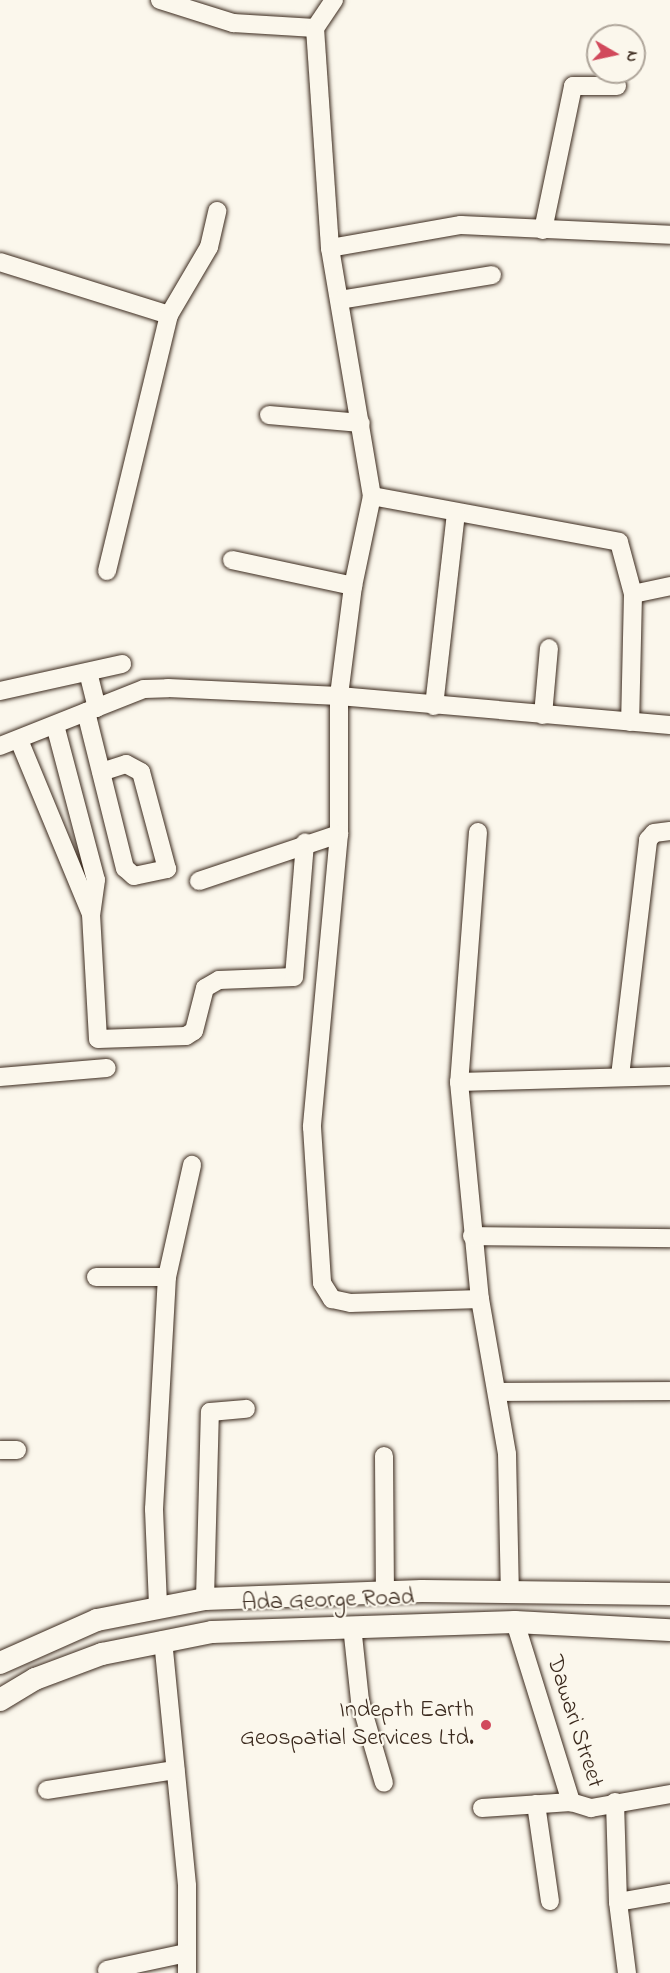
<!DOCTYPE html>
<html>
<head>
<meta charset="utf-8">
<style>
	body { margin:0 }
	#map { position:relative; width:670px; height:1973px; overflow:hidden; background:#fbf7ec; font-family:"Indie Flower",sans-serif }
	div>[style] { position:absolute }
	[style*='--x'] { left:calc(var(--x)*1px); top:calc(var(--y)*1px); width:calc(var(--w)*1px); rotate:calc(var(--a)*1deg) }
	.roads { filter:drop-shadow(0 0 2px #3b2a1e) drop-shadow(0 0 2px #3b2a1e) }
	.minor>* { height:18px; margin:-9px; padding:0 9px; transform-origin:9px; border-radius:9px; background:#fbf7ec }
	.major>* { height:22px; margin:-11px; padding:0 11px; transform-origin:11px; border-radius:11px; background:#fbf7ec }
	.dots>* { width:16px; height:16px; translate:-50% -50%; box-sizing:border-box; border:3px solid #fbf7ec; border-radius:50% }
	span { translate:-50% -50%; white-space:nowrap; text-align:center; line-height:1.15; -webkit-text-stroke:4.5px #fbf7ec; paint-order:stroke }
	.street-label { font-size:24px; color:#3b2a1e }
	.poi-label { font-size:24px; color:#3b2a1e }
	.right { translate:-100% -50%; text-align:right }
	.north { position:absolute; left:586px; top:24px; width:60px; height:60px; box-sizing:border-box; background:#fbf7ec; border:2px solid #aea59a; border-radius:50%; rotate:99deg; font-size:16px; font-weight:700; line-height:24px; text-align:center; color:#3b2a1e }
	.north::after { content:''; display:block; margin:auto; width:21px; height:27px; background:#d1495b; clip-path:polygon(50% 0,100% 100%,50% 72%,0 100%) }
</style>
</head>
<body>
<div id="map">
	<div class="roads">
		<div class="minor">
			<div style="--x:160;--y:0;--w:77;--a:17.5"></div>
			<div style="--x:233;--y:23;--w:82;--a:3.5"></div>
			<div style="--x:334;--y:0;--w:34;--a:124"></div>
			<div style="--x:315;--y:28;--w:221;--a:86.1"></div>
			<div style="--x:330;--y:248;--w:252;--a:80.4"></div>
			<div style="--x:372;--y:496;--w:92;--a:101.9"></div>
			<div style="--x:353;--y:586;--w:111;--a:97.3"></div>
			<div style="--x:339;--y:696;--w:138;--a:90"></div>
			<div style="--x:339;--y:834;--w:294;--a:95.3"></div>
			<div style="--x:312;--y:1127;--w:156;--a:86.3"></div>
			<div style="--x:322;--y:1283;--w:19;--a:58"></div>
			<div style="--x:332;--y:1299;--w:19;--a:12"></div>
			<div style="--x:351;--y:1303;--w:129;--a:-1.8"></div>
			<div style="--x:543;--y:230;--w:147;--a:-78.2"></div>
			<div style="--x:573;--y:86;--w:44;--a:0"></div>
			<div style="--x:330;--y:248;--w:133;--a:-10"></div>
			<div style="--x:461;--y:225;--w:209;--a:2.7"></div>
			<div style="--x:0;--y:262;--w:177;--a:17.4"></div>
			<div style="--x:340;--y:300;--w:154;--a:-9.3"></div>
			<div style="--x:269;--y:415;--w:92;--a:5"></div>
			<div style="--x:372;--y:496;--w:251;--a:10.5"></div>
			<div style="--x:619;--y:542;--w:54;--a:74.9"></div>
			<div style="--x:633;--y:594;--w:128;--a:91.3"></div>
			<div style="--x:232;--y:560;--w:124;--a:12.1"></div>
			<div style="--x:107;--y:571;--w:263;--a:-76.4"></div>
			<div style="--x:169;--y:315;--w:79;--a:-59.5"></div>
			<div style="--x:209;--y:247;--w:37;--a:-77"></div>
			<div style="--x:633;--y:594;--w:38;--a:-12"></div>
			<div style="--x:88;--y:672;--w:37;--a:76"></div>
			<div style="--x:0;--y:691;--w:125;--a:-12.5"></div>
			<div style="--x:434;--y:706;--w:193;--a:-83.5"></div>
			<div style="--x:86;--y:712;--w:161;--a:76"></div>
			<div style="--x:125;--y:868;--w:12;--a:42"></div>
			<div style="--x:134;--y:876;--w:34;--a:-12"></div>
			<div style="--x:167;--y:869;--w:100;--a:-105"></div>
			<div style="--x:141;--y:772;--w:17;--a:-152"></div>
			<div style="--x:126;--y:764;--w:26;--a:162"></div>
			<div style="--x:543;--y:715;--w:67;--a:-84.9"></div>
			<div style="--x:55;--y:725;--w:160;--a:75.2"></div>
			<div style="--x:96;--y:880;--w:34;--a:98"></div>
			<div style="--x:91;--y:914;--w:125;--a:86.8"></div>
			<div style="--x:98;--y:1039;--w:88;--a:-2"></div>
			<div style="--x:186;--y:1036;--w:9;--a:-32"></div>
			<div style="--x:194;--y:1031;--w:44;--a:-75.7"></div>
			<div style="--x:205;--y:988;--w:16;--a:-30"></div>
			<div style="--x:219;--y:980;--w:75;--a:-2.3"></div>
			<div style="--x:294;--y:977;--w:135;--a:-85.3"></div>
			<div style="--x:19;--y:740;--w:188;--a:67.5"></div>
			<div style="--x:0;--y:746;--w:155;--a:-21.6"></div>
			<div style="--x:144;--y:689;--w:24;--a:-2"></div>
			<div style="--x:168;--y:688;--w:171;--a:2.7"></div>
			<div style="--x:339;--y:696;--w:332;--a:5"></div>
			<div style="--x:478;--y:832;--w:251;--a:94.3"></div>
			<div style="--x:459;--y:1082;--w:218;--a:84.5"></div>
			<div style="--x:480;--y:1299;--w:157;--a:80.1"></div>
			<div style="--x:507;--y:1454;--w:138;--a:88.8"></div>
			<div style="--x:199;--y:881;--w:148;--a:-18.6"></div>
			<div style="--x:620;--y:1076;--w:238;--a:-83.2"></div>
			<div style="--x:648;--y:840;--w:9;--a:-49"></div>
			<div style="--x:654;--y:833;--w:16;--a:-7"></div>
			<div style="--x:0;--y:1077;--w:107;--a:-4.8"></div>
			<div style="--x:459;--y:1082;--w:211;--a:-1.6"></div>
			<div style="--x:472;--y:1236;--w:198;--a:0.6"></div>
			<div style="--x:96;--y:1277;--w:71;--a:0"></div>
			<div style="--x:499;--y:1392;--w:171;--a:-0.3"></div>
			<div style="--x:0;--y:1450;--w:17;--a:0"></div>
			<div style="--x:384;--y:1456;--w:136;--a:89.6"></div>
			<div style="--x:205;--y:1599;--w:187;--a:-88.5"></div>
			<div style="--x:210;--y:1412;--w:36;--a:-5"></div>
			<div style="--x:158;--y:1605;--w:96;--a:-92.4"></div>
			<div style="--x:154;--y:1509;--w:232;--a:-86.8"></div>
			<div style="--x:167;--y:1277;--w:115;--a:-77.4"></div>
			<div style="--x:515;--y:1622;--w:189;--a:72.7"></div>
			<div style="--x:571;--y:1802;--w:21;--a:17"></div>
			<div style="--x:591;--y:1808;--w:80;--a:-10"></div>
			<div style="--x:352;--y:1626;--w:75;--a:83.9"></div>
			<div style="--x:360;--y:1701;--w:85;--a:73.7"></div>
			<div style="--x:163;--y:1640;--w:247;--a:84.4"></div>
			<div style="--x:187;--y:1886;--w:87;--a:90"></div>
			<div style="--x:47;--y:1790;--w:130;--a:-8.9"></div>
			<div style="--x:615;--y:1802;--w:100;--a:88.3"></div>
			<div style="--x:618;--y:1902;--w:72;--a:82.8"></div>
			<div style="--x:536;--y:1804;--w:98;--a:81.8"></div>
			<div style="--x:482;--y:1808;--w:89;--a:-3.9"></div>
			<div style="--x:618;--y:1902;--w:53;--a:-9.8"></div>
			<div style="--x:107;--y:1970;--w:81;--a:-12.1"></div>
		</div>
		<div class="major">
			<div style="--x:0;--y:1663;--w:106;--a:-23.9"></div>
			<div style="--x:97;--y:1620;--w:110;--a:-11"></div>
			<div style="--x:205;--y:1599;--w:217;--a:-2.1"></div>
			<div style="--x:422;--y:1591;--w:248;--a:0.7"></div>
			<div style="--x:0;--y:1700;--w:41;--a:-31"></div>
			<div style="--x:35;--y:1679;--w:72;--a:-20.5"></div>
			<div style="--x:102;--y:1654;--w:112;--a:-11.3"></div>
			<div style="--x:212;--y:1632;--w:303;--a:-1.9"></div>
			<div style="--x:515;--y:1622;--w:155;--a:3"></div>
		</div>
	</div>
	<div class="dots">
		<div style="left:486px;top:1725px;background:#d1495b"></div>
	</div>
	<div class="street-label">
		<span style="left:328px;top:1601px;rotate:-2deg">Ada George Road</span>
		<span style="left:574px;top:1722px;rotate:72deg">Dawari Street</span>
	</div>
	<div class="poi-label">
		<span class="right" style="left:474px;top:1725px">Indepth Earth<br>Geospatial Services Ltd.</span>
	</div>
	<div class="north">N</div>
</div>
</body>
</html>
